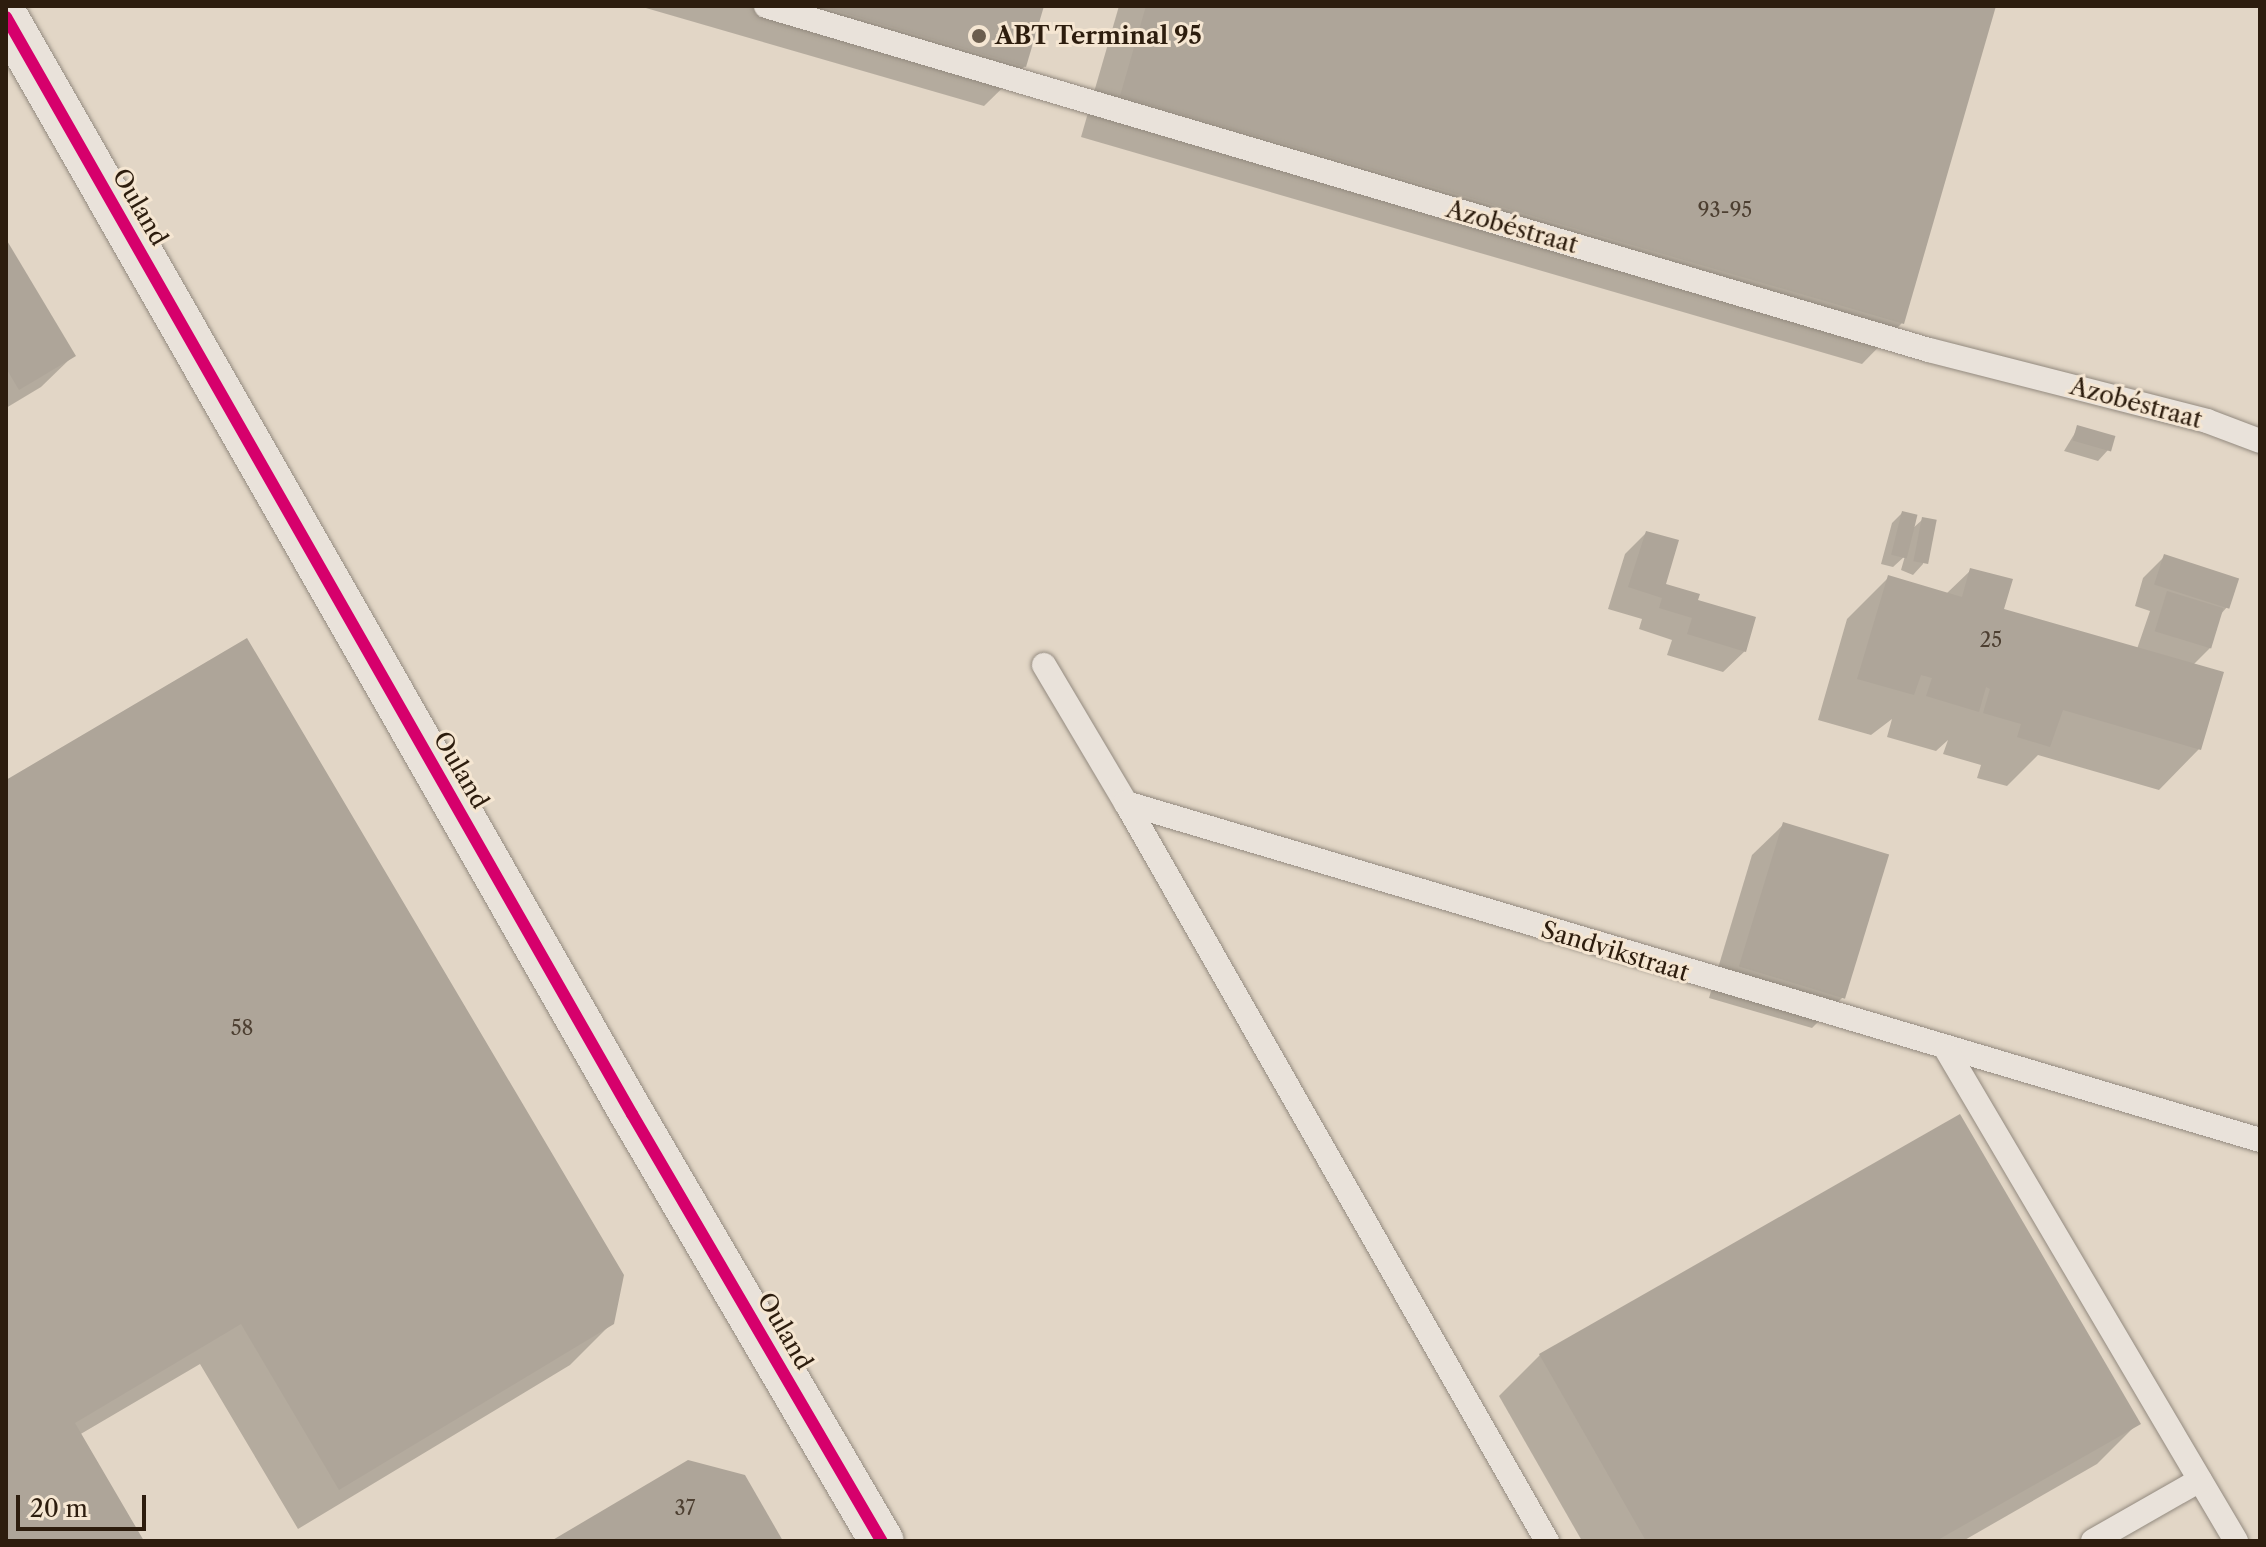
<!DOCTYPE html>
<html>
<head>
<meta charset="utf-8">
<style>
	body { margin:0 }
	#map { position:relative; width:2266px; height:1547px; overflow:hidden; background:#e2d6c6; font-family:"Libre Caslon Text",serif }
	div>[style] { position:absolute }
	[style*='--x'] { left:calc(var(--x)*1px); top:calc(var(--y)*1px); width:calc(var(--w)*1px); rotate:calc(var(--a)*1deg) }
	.shadow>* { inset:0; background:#0003 }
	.building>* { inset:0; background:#aea599; transform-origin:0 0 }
	.roads { filter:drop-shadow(0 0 2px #938a7f) drop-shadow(0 0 2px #938a7f) }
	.service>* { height:24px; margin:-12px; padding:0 12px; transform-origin:12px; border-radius:12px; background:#e9e2da }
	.minor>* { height:44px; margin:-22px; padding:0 22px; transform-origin:22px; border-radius:22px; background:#e9e2da }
	.cycleway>* { height:12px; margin:-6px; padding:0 6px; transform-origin:6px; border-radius:6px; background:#d6006c }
	.dots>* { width:22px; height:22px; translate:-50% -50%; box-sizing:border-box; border:4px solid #f5e6d2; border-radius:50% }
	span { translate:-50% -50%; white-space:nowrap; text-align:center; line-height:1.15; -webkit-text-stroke:6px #f5e6d2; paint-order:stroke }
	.number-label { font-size:20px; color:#4d3f31 }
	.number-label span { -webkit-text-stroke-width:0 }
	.poi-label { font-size:24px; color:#2d1d0e; font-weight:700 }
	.left { translate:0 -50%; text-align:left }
	.street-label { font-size:24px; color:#2d1d0e }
	.frame { position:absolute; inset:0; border:8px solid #2d1d0e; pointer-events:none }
	.scale { position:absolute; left:16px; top:1495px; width:130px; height:36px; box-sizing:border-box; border:4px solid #2d1d0e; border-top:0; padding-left:10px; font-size:24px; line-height:28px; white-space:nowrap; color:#2d1d0e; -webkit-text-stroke:6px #f5e6d2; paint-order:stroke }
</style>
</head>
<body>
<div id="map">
	<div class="shadow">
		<div style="clip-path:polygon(639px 6px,1042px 6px,1025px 66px,984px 106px)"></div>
		<div style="clip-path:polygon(1119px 6px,1994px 6px,1902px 323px,1862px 364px,1081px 137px)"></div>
		<div style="clip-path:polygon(6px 242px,73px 356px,41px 387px,6px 408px)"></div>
		<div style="clip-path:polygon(2078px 428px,2108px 450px,2098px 461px,2064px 451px)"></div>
		<div style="clip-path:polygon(1902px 513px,1911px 530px,1923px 519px,1923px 564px,1913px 575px,1901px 570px,1905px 556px,1893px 567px,1881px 564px,1892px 523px)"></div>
		<div style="clip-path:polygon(1646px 533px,1664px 585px,1695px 602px,1745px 651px,1723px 672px,1667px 655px,1672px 640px,1639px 629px,1642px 619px,1608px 609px,1625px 554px)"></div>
		<div style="clip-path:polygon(2164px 557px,2228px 606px,2220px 615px,2210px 648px,2193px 665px,2199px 749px,2159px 790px,2038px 755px,2007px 786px,1977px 778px,1981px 765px,1943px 754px,1948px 740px,1936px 751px,1887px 737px,1892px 719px,1871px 735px,1818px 720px,1847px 619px,1888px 578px,1946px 594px,1971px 570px,2002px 610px,2137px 649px,2150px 611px,2135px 606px,2143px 578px)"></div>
		<div style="clip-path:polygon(6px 783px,612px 1323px,570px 1365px,298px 1529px,200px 1364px,79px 1435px,142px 1541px,6px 1541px)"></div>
		<div style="clip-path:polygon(1784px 824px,1844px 996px,1812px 1028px,1709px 998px,1752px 855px)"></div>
		<div style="clip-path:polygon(1540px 1355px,2138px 1423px,2097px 1464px,1963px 1541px,1582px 1541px,1499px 1396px)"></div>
	</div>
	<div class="building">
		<div style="clip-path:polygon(821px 6px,1044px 6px,1026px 67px)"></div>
		<div style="clip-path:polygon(1146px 6px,1996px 6px,1904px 324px,1120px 96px)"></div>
		<div style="clip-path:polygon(6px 239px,76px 356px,19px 390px,6px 368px)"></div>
		<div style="left:2077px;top:425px;width:40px;height:16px;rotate:16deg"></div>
		<div style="left:1902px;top:511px;width:16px;height:45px;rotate:14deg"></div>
		<div style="left:1922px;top:517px;width:15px;height:45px;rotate:11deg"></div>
		<div style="clip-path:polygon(1646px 531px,1679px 540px,1666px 584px,1700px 594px,1698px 600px,1756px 617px,1746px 652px,1687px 634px,1692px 618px,1659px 608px,1662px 598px,1628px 587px)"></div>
		<div style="left:2164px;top:554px;width:79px;height:32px;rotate:18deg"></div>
		<div style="clip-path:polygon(1970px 568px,2013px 579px,2004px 609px,2224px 672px,2201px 750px,2063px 710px,2050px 747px,2017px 737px,2021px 724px,1983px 713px,1990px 689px,1986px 687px,1979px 712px,1926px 696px,1932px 678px,1921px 675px,1914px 695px,1857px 679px,1888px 575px,1962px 597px)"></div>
		<div style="left:2167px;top:591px;width:59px;height:42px;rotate:17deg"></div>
		<div style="clip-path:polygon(247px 638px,624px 1275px,614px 1324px,339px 1490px,241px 1324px,75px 1423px,144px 1541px,6px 1541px,6px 780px)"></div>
		<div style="left:1783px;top:822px;width:111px;height:151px;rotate:17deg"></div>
		<div style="clip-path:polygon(1960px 1114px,2141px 1424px,1936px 1541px,1646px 1541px,1539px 1354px)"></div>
		<div style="clip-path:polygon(688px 1460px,745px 1475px,783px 1541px,551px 1541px)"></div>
	</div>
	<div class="roads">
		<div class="service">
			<div style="--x:766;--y:6;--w:1213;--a:16.48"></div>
			<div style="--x:1929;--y:350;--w:287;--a:14.3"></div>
			<div style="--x:2207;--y:421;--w:57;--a:20.7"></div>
			<div style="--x:1044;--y:665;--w:161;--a:59.3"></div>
			<div style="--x:1126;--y:803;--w:1183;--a:16.55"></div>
			<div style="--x:1126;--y:803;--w:850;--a:60.3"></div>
			<div style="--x:1946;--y:1049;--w:571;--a:59.48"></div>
			<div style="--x:2093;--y:1541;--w:123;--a:-29.7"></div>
		</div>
		<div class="minor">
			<div style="--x:6;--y:17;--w:1263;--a:60.29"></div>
			<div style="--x:632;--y:1114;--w:495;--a:59.7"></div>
		</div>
	</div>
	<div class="cycleway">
		<div style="--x:6;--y:17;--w:1263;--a:60.29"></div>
		<div style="--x:632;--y:1114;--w:495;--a:59.7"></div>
	</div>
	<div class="dots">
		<div style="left:979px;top:36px;background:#6c5e4e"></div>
	</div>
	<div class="number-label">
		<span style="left:1725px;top:210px">93-95</span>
		<span style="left:1991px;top:640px">25</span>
		<span style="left:242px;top:1028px">58</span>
		<span style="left:685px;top:1508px">37</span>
	</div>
	<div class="poi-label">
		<span class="left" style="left:995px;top:36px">ABT Terminal 95</span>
	</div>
	<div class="street-label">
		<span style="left:140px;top:207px;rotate:60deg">Ouland</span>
		<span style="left:1512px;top:227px;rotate:16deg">Azobéstraat</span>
		<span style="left:2136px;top:403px;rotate:15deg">Azobéstraat</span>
		<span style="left:461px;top:770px;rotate:60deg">Ouland</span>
		<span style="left:1615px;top:951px;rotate:17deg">Sandvikstraat</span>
		<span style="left:785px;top:1331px;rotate:60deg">Ouland</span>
	</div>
	<div class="frame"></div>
	<div class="scale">20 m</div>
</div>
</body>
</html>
